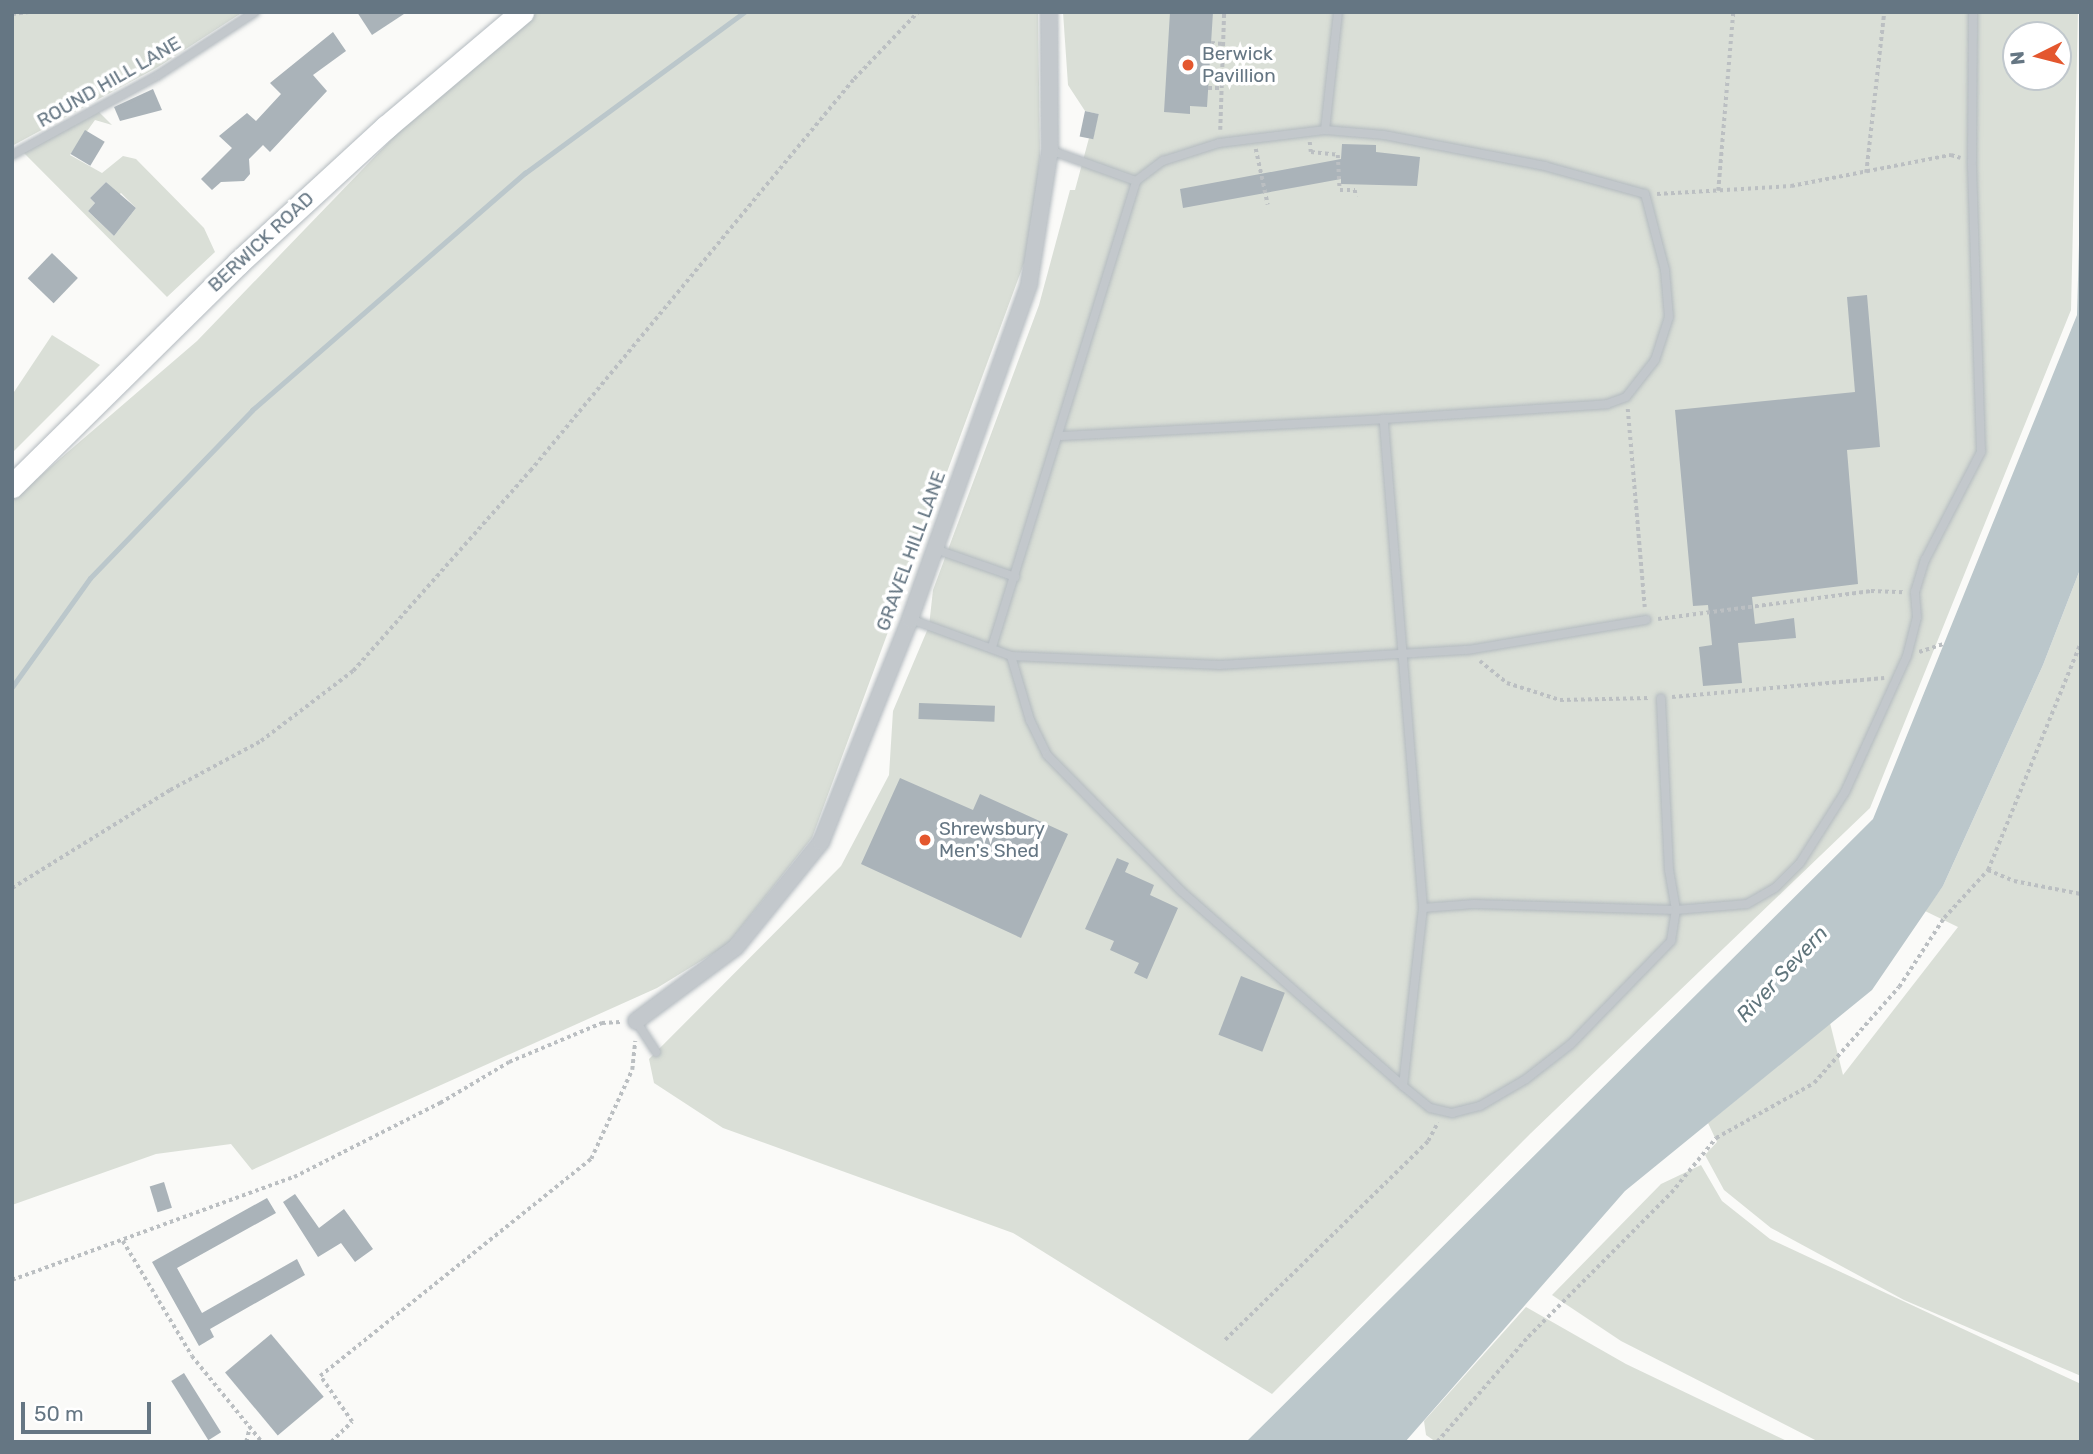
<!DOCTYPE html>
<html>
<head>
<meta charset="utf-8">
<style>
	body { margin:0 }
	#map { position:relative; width:2093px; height:1454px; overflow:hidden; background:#fafaf8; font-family:Rubik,sans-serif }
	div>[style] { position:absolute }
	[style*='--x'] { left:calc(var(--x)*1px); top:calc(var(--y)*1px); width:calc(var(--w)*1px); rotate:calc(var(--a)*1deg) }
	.green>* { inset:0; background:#dadfd7 }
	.water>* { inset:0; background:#bbc7cb }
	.stream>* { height:5px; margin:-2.5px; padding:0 2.5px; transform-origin:2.5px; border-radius:2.5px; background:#bbc7cb }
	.building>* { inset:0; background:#aab3b9; transform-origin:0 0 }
	.path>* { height:3.5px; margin-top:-1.75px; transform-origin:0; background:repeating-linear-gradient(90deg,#bbbfc2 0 3.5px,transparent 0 7px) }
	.roads { filter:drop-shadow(0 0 2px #b3babf) drop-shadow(0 0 2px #b3babf) }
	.service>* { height:8px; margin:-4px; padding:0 4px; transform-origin:4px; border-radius:4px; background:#c3c8cc }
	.minor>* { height:16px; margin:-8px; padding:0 8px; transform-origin:8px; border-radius:8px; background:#c3c8cc }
	.secondary>* { height:23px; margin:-11.5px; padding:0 11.5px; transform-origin:11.5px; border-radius:11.5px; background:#fff }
	.dots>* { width:19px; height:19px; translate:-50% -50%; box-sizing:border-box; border:4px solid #fff; border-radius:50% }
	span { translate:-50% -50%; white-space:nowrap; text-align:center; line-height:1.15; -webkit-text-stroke:7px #fff; paint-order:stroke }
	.poi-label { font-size:19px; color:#657683 }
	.left { translate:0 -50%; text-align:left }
	.street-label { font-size:19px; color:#657683 }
	.water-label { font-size:21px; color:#60757c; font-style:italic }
	.frame { position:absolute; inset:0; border:14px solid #657683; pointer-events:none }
	.north { position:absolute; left:2002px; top:21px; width:70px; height:70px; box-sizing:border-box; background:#fff; border:2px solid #c1c8cd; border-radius:50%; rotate:264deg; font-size:19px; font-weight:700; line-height:28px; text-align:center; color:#657683 }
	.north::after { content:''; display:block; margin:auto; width:24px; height:32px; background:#e4572e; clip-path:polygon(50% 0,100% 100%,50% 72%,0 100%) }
	.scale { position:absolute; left:21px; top:1402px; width:130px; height:32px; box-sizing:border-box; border:4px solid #657683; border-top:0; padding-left:9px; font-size:21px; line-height:24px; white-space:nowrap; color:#657683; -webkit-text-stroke:5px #fff; paint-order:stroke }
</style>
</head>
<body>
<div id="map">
	<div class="green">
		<div style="clip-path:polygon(12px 12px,243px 12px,158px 67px,12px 146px)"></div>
		<div style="clip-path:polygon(538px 12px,1038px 12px,1040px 156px,1030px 247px,812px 838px,727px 945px,657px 988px,252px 1170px,231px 1144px,156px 1154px,12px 1205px,12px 500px,197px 341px,440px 89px)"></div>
		<div style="clip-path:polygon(evenodd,1063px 12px,2078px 12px,2071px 310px,1870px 808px,1530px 1134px,1272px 1394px,1013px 1233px,723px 1128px,654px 1083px,649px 1059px,841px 866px,889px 775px,893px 711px,929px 626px,933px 590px,1039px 305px,1070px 190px,1075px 190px,1089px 138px,1093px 139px,1098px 114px,1085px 111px,1068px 85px,1063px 12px,2016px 35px,2058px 35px,2058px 77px,2016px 77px,2016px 35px)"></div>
		<div style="clip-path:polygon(evenodd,98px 111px,112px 125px,95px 120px,70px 155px,102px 173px,123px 156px,136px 159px,204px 228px,215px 252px,167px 297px,23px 152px,98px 111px,106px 182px,112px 189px,113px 200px,121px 193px,136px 208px,114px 236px,88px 211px,95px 203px,90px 198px,106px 182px)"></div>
		<div style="clip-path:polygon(52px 335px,100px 365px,12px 453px,12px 395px)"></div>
		<div style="clip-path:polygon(2081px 567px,2081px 1376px,1904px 1300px,1771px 1228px,1724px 1190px,1705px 1155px,1717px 1142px,1708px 1123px,1830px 1023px,1843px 1075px,1958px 927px,1925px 911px,1943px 886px,2043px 665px)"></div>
		<div style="clip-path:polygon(1701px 1165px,1722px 1201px,1770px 1239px,2081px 1384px,2081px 1442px,1819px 1442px,1621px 1341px,1552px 1295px,1661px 1184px)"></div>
		<div style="clip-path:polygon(1526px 1307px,1626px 1364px,1789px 1442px,1436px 1442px,1426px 1435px,1424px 1421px)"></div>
	</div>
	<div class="water">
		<div style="clip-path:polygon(2081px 173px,2081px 567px,2043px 665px,1943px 886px,1872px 990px,1625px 1191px,1405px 1442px,1246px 1442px,1873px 819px,2077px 315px)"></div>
	</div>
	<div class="stream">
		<div style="--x:12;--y:687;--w:134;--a:-54.4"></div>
		<div style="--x:90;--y:578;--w:233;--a:-46"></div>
		<div style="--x:252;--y:410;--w:362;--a:-41"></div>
		<div style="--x:525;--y:173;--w:272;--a:-36.3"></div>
	</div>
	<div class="building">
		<div style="clip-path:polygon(357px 12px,407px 12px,372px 35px)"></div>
		<div style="clip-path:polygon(1170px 12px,1213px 12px,1207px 107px,1190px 106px,1190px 114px,1164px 112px)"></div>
		<div style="clip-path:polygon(333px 32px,346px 51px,313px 75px,327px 91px,270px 152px,263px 145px,249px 159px,250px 174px,244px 181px,221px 182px,212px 190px,201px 179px,232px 148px,219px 136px,247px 113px,256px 121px,281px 94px,270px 83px)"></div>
		<div style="clip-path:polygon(153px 89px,162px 110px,120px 121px,114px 107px)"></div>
		<div style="left:1085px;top:111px;width:14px;height:26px;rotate:12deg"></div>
		<div style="left:85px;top:130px;width:23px;height:28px;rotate:31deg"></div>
		<div style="clip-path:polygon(1342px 144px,1376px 145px,1376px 152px,1420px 157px,1417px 186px,1341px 184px,1341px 179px,1183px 208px,1180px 189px,1341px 159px)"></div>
		<div style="clip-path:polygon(106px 182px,136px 208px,114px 236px,88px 211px,95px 203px,90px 198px)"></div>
		<div style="left:52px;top:253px;width:36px;height:35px;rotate:44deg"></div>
		<div style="clip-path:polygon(1867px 295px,1880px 447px,1847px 450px,1858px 584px,1752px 597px,1755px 624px,1794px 618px,1796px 638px,1738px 643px,1742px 683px,1703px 686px,1699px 647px,1712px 645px,1708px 605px,1693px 606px,1675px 410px,1855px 392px,1847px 297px)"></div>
		<div style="left:919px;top:703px;width:76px;height:16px;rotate:2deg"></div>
		<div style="clip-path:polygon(900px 778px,973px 810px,980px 794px,1068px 834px,1021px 938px,861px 864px)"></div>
		<div style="clip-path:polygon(1117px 858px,1129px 863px,1125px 872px,1154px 885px,1150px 895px,1178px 908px,1147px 979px,1134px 973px,1139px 963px,1110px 950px,1114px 941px,1085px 929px)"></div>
		<div style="left:1241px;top:976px;width:47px;height:63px;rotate:21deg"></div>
		<div style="left:164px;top:1182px;width:27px;height:15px;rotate:73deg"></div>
		<div style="clip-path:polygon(295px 1194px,319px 1228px,344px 1209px,373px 1249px,355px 1262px,341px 1243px,318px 1257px,283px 1202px)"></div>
		<div style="clip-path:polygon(267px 1198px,276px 1213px,177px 1268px,202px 1313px,297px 1259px,305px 1275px,210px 1329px,214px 1337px,199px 1346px,152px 1262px)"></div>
		<div style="left:271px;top:1334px;width:82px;height:60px;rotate:50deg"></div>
		<div style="left:184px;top:1373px;width:70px;height:15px;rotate:58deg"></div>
	</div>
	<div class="path">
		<div style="--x:12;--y:14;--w:17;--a:-7"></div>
		<div style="--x:1211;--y:43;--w:12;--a:5"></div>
		<div style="--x:1208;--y:88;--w:12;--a:0"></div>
		<div style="--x:1220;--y:130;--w:118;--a:-88.1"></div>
		<div style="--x:1310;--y:142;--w:10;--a:84"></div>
		<div style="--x:1311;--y:152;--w:27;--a:6"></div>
		<div style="--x:1338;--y:155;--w:35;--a:87"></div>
		<div style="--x:1340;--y:190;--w:15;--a:0"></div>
		<div style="--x:1355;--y:190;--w:7;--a:82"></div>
		<div style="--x:1256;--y:149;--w:57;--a:77.9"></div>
		<div style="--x:1866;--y:173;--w:162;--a:-83.6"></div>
		<div style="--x:1718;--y:191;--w:180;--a:-85.2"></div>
		<div style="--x:1657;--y:194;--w:134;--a:-3.4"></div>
		<div style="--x:1791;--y:186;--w:163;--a:-11"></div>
		<div style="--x:1951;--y:155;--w:10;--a:17"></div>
		<div style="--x:1628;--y:409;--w:199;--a:85.1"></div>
		<div style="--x:1658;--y:619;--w:215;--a:-7.5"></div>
		<div style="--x:1871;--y:591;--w:33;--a:2"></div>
		<div style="--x:1919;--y:652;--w:26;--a:-18"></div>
		<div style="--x:1480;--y:661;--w:35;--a:39"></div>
		<div style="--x:1507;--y:683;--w:56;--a:17.8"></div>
		<div style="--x:1560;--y:700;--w:90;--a:-1.3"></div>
		<div style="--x:1672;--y:697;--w:213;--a:-5.1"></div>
		<div style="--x:1988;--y:870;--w:28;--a:23"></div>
		<div style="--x:2014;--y:881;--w:68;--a:11"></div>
		<div style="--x:12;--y:888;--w:186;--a:-31.8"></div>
		<div style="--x:170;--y:790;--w:103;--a:-28.3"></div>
		<div style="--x:261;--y:741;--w:116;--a:-37.3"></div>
		<div style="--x:353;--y:671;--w:267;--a:-48.5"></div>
		<div style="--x:530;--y:471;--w:509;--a:-50.43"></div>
		<div style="--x:854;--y:79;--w:93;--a:-46.3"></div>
		<div style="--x:123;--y:1241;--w:134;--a:59"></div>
		<div style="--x:192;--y:1356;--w:111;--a:50.9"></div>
		<div style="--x:12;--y:1280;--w:300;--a:-20.1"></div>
		<div style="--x:294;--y:1177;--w:164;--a:-26.9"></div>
		<div style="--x:440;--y:1103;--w:80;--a:-30.7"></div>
		<div style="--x:509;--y:1062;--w:101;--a:-22.8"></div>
		<div style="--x:602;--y:1023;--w:18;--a:-3"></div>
		<div style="--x:1225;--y:1340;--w:284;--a:-44.4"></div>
		<div style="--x:1428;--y:1141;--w:21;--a:-62"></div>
		<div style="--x:246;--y:1442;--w:16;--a:-76"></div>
		<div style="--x:331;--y:1442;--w:29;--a:-44"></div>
		<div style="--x:352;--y:1422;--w:56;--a:-124.8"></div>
		<div style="--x:320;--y:1376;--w:347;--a:-38.7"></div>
		<div style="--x:591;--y:1159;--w:98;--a:-65.3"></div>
		<div style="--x:632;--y:1070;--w:29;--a:-84"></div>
		<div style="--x:1437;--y:1442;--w:139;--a:-49.1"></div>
		<div style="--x:1528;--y:1337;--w:203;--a:-45.2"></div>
		<div style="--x:1671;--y:1193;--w:71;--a:-50.7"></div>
		<div style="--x:1716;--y:1138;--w:112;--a:-29.3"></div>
		<div style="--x:1814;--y:1083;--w:128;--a:-48.5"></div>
		<div style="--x:1899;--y:987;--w:82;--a:-56.9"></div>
		<div style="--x:1944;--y:918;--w:65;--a:-47.5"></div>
		<div style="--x:1988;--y:870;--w:246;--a:-67.8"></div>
	</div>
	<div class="roads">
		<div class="service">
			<div style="--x:1050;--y:150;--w:91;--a:19.8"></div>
			<div style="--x:12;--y:155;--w:165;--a:-28.6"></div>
			<div style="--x:157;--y:76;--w:117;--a:-33.1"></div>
			<div style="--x:1061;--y:436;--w:323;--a:-3"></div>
			<div style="--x:935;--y:549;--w:85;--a:19.3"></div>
			<div style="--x:910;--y:619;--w:108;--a:20.1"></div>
			<div style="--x:1011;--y:656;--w:209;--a:2.5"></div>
			<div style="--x:1220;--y:665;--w:248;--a:-3.5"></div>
			<div style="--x:1468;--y:650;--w:181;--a:-9.6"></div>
			<div style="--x:992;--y:647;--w:488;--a:-72.8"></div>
			<div style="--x:1136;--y:181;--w:34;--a:-37"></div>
			<div style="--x:1163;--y:161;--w:59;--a:-17.8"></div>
			<div style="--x:1219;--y:143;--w:107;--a:-7"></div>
			<div style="--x:1011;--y:656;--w:67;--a:73.5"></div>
			<div style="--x:1030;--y:720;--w:39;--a:64"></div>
			<div style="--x:1047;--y:755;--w:190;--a:45.4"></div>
			<div style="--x:1180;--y:890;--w:297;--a:41.3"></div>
			<div style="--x:1403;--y:1086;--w:179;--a:-83.6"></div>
			<div style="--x:1423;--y:908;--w:491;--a:-94.6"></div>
			<div style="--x:1384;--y:419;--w:224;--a:-3.8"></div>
			<div style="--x:1607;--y:404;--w:20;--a:-20"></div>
			<div style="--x:1626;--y:397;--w:47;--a:-51.9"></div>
			<div style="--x:1655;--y:360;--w:45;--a:-72"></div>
			<div style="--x:1669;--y:317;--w:47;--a:-94.9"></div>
			<div style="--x:1665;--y:270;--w:79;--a:-104.7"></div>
			<div style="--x:1645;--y:194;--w:104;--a:-164.4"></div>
			<div style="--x:1545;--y:166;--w:164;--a:-169.1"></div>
			<div style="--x:1384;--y:135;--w:59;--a:-175.2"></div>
			<div style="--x:1325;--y:130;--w:119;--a:-83.7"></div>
			<div style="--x:1423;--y:908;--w:51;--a:-4.5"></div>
			<div style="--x:1474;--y:904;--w:202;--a:1.7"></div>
			<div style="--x:1676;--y:910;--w:41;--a:-99.9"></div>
			<div style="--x:1669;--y:870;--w:172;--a:-92.7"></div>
			<div style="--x:636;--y:1021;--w:37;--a:57"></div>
			<div style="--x:1403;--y:1086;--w:35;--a:39"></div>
			<div style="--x:1430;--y:1108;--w:23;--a:13"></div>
			<div style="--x:1452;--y:1113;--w:29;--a:-14"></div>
			<div style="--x:1480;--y:1106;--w:53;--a:-30.4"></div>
			<div style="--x:1526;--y:1079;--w:57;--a:-37.9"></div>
			<div style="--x:1571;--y:1044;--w:144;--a:-45.8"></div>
			<div style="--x:1671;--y:941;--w:31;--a:-81"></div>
			<div style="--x:1676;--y:910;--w:71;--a:-4.8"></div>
			<div style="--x:1747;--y:904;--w:32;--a:-30"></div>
			<div style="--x:1775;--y:888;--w:35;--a:-45"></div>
			<div style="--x:1800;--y:863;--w:84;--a:-57.6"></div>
			<div style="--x:1845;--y:792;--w:149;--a:-65.5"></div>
			<div style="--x:1907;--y:656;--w:40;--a:-75.6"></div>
			<div style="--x:1917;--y:617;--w:25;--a:-95"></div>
			<div style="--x:1915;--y:592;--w:34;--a:-73"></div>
			<div style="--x:1925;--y:560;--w:122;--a:-62.6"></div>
			<div style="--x:1981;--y:452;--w:291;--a:-91.8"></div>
			<div style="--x:1972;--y:161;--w:149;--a:-89.6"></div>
		</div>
		<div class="minor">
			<div style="--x:636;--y:1021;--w:124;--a:-36.5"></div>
			<div style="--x:736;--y:947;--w:135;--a:-51"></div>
			<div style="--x:821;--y:842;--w:240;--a:-68.2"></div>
			<div style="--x:910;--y:619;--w:356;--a:-70.4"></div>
			<div style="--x:1029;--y:284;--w:136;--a:-81.1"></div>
			<div style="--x:1050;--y:150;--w:138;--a:-90.4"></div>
		</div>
		<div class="secondary">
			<div style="--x:12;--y:486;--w:317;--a:-44.6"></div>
			<div style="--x:238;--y:263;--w:201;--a:-42.6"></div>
			<div style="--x:386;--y:127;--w:178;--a:-40.2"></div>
		</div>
	</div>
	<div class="dots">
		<div style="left:1188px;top:65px;background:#e4572e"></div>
		<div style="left:925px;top:840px;background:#e4572e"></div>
	</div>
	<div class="poi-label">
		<span class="left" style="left:1202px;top:65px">Berwick<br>Pavillion</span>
		<span class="left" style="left:939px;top:840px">Shrewsbury<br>Men's Shed</span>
	</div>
	<div class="street-label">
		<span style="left:109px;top:82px;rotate:-30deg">ROUND HILL LANE</span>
		<span style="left:261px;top:242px;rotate:-43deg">BERWICK ROAD</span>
		<span style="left:911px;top:551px;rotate:-70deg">GRAVEL HILL LANE</span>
	</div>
	<div class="water-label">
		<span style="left:1782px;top:974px;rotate:-47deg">River Severn</span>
	</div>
	<div class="frame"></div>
	<div class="north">N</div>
	<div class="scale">50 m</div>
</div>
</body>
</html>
